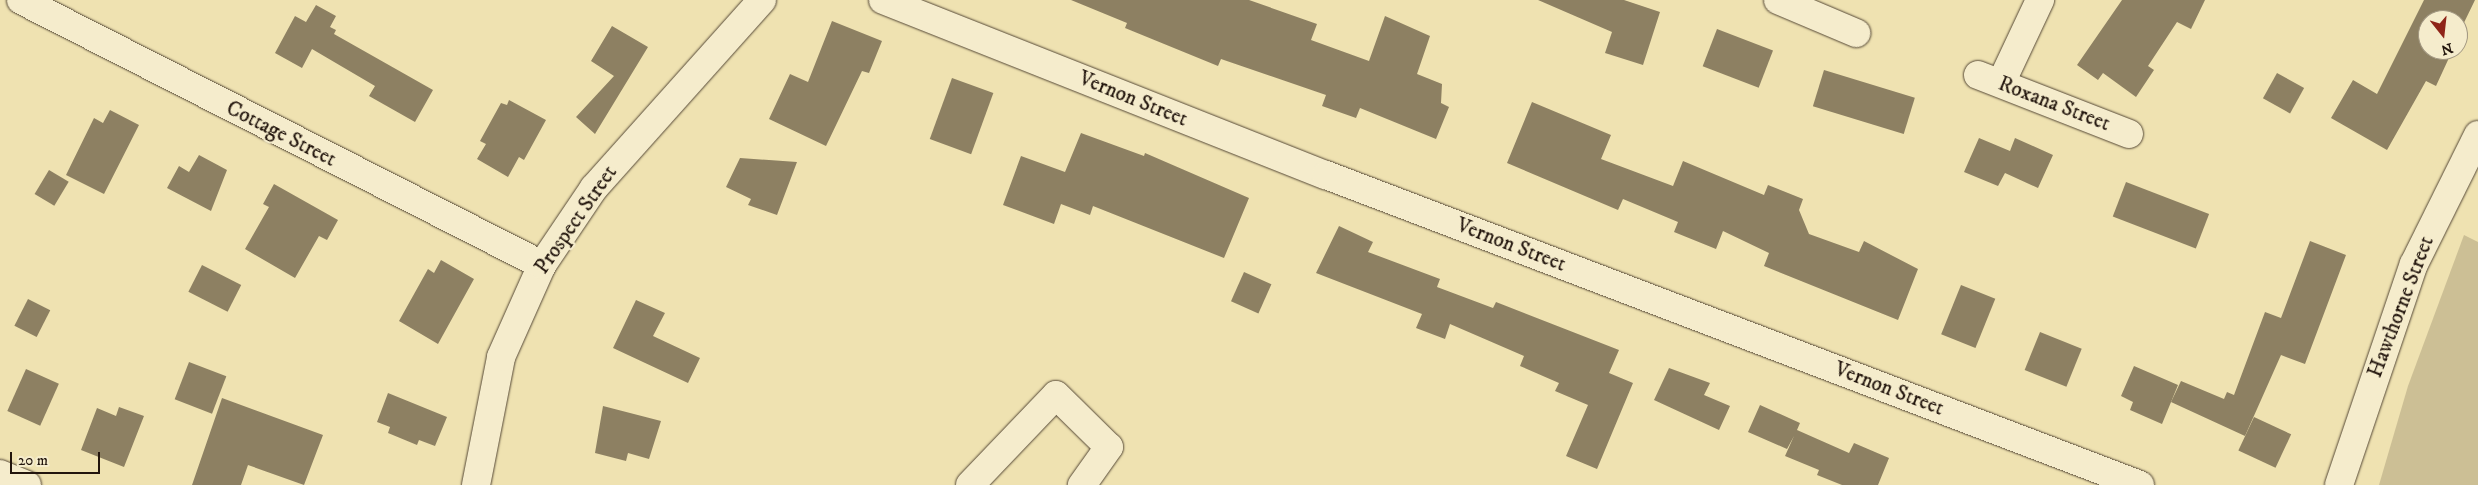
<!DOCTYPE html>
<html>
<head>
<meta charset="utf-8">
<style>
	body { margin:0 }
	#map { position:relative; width:2478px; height:485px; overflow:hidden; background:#efe2b1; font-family:"IM FELL DW Pica",serif }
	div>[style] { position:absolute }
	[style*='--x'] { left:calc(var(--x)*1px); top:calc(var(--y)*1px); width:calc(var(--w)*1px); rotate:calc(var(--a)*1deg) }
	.green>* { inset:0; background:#ccbf95 }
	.building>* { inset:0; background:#8d8062; transform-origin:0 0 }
	.roads { filter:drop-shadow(0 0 1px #554836) drop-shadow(0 0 1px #554836) }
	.minor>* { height:28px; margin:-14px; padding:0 14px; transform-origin:14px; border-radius:14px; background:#f5eccc }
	span { translate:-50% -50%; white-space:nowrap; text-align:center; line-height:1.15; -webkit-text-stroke:4.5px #f5eccc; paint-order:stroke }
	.street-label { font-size:21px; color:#22150d }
	.north { position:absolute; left:2418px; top:10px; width:50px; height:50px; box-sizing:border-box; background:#f5eccc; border:1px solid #a19680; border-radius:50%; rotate:164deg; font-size:14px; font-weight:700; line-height:20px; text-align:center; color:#22150d }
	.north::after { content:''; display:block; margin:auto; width:18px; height:22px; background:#8f2418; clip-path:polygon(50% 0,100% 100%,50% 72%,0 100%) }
	.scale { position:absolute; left:10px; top:452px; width:90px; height:22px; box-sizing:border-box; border:2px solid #22150d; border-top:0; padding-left:6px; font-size:15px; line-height:18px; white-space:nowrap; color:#22150d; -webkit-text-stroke:4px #f5eccc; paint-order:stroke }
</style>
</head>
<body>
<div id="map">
	<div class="green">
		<div style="clip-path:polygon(2464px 235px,2478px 242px,2478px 485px,2379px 485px,2408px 386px)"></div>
	</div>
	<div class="building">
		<div style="clip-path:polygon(1071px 0,1249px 0,1317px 24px,1311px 40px,1369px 61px,1385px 16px,1430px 36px,1417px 74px,1442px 84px,1441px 103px,1449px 107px,1436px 139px,1360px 108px,1356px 118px,1322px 106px,1326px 95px,1221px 59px,1218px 66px,1125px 28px,1127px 23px)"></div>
		<div style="clip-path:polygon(1538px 0,1624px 0,1660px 12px,1643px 65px,1605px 53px,1612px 32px)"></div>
		<div style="clip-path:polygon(2122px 0,2205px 0,2191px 29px,2177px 22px,2148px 66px,2154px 70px,2136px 97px,2103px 73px,2098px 80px,2077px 65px)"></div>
		<div style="clip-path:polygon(2424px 0,2475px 0,2458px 35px,2458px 20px,2428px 20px,2428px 50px,2451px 50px,2448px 60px,2436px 86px,2426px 81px,2387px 150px,2331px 118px,2353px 80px,2377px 94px)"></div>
		<div style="clip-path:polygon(316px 5px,336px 16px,330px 27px,336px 30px,334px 34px,433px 90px,415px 122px,369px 96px,375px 86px,312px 49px,302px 68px,275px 53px,295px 16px,306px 22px)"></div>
		<div style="clip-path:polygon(832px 21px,882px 41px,869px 73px,862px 71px,826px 146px,769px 119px,790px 74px,808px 82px)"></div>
		<div style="clip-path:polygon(612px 26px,648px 47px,595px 134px,576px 117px,614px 76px,591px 61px)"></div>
		<div style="left:1717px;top:29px;width:60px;height:40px;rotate:21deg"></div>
		<div style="left:1824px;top:70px;width:95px;height:38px;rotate:17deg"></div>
		<div style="left:2277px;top:73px;width:31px;height:29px;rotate:29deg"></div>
		<div style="left:952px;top:78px;width:44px;height:65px;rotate:20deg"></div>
		<div style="clip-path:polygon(509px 100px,546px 120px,524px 160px,519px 157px,508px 177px,477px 159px,486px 144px,480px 141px,501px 103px,507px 105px)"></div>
		<div style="clip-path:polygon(1532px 102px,1611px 135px,1601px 159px,1673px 186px,1683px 161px,1764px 195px,1768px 185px,1803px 199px,1799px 210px,1809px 234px,1859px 252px,1864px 241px,1918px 269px,1898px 320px,1764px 266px,1769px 253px,1723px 231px,1716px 249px,1674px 232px,1678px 222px,1623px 199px,1618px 210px,1507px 163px)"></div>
		<div style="clip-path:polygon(110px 110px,139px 125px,104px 194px,66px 175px,94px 118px,103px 123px)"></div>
		<div style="clip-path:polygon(1081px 133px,1144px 156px,1145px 153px,1249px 198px,1224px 258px,1093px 206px,1090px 215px,1061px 204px,1054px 224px,1003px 205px,1021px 156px,1065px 172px)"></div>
		<div style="clip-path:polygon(1979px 138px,2010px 151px,2015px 138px,2053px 155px,2038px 188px,2005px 173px,1998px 186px,1964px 172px)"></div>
		<div style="clip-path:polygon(199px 155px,227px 170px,211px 211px,167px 188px,179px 166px,189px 172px)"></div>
		<div style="clip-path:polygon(740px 158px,797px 162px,777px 215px,748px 205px,751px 199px,726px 187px)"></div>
		<div style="left:49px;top:170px;width:23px;height:28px;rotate:31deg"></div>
		<div style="left:2126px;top:182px;width:89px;height:37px;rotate:21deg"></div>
		<div style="clip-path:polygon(274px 184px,338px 220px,327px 240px,319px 236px,295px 278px,245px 249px,269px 207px,263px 204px)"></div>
		<div style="clip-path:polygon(1339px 226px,1373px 242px,1368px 252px,1440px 279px,1437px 287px,1493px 308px,1496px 302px,1619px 350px,1609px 373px,1633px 383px,1597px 469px,1566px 456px,1588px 405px,1555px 391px,1559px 383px,1520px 366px,1524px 356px,1450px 324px,1445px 339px,1416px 328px,1422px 314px,1316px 273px)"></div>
		<div style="clip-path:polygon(2310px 241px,2346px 255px,2305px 364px,2281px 355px,2245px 436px,2171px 402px,2181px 381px,2224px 399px,2227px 392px,2234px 395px,2265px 312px,2281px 318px)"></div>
		<div style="clip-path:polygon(441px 260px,474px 279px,438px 344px,399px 321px,428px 269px,434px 273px)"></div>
		<div style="left:202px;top:265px;width:44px;height:30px;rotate:27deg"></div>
		<div style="left:1244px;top:272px;width:30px;height:32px;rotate:24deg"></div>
		<div style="left:1961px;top:285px;width:37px;height:53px;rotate:22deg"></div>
		<div style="left:28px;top:299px;width:25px;height:30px;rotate:27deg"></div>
		<div style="clip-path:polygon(636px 300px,665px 313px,653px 336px,700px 358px,688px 383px,613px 348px)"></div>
		<div style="left:2040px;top:332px;width:45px;height:41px;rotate:22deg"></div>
		<div style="left:189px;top:362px;width:40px;height:40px;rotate:21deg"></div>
		<div style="clip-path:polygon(2134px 366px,2178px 385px,2162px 424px,2130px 410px,2133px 402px,2121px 396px)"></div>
		<div style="clip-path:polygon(1669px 368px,1710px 383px,1704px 395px,1730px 406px,1719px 430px,1654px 400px)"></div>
		<div style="left:26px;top:369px;width:36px;height:46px;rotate:24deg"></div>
		<div style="clip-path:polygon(388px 393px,447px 417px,435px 446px,419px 440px,417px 445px,388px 433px,390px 427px,377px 422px)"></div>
		<div style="clip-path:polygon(222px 398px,323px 435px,304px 485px,248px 465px,241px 485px,192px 485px)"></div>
		<div style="clip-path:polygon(1760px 405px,1800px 423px,1797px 430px,1849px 453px,1854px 443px,1889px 458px,1878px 485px,1842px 485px,1817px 475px,1819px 470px,1785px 456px,1794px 436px,1787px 449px,1748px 432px)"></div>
		<div style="clip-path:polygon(603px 406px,661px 421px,649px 459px,628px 453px,626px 461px,595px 453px)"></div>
		<div style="clip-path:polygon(119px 407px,144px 416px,124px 467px,81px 450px,97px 408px,116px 416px)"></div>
		<div style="left:2254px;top:417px;width:41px;height:37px;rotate:25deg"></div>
	</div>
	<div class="roads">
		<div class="minor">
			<div style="--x:21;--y:0;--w:585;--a:26.96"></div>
			<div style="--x:883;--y:0;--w:476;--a:21.6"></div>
			<div style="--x:1326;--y:175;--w:871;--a:20.85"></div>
			<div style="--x:1778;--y:0;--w:85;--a:22.9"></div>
			<div style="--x:1978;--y:75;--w:162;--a:21.3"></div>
			<div style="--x:2001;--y:83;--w:92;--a:-64.8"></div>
			<div style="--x:0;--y:474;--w:29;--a:22"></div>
			<div style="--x:476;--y:485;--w:130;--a:-78.9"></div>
			<div style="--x:501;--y:357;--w:101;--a:-66"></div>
			<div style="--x:542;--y:265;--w:93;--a:-56"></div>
			<div style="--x:594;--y:188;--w:252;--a:-48.2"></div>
			<div style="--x:970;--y:485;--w:124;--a:-46.3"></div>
			<div style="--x:1056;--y:395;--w:74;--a:44.5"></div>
			<div style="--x:1109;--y:447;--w:47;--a:125.4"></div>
			<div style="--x:2339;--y:485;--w:233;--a:-71.3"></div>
			<div style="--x:2414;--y:264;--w:144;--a:-63.6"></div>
		</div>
	</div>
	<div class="street-label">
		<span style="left:1133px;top:99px;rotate:22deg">Vernon Street</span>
		<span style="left:2054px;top:104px;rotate:21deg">Roxana Street</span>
		<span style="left:281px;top:134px;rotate:27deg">Cottage Street</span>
		<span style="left:576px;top:220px;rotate:-55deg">Prospect Street</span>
		<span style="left:1511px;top:245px;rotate:21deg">Vernon Street</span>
		<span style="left:2401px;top:307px;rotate:-69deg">Hawthorne Street</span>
		<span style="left:1889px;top:389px;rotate:21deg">Vernon Street</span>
	</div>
	<div class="north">N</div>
	<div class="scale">20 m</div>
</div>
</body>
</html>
